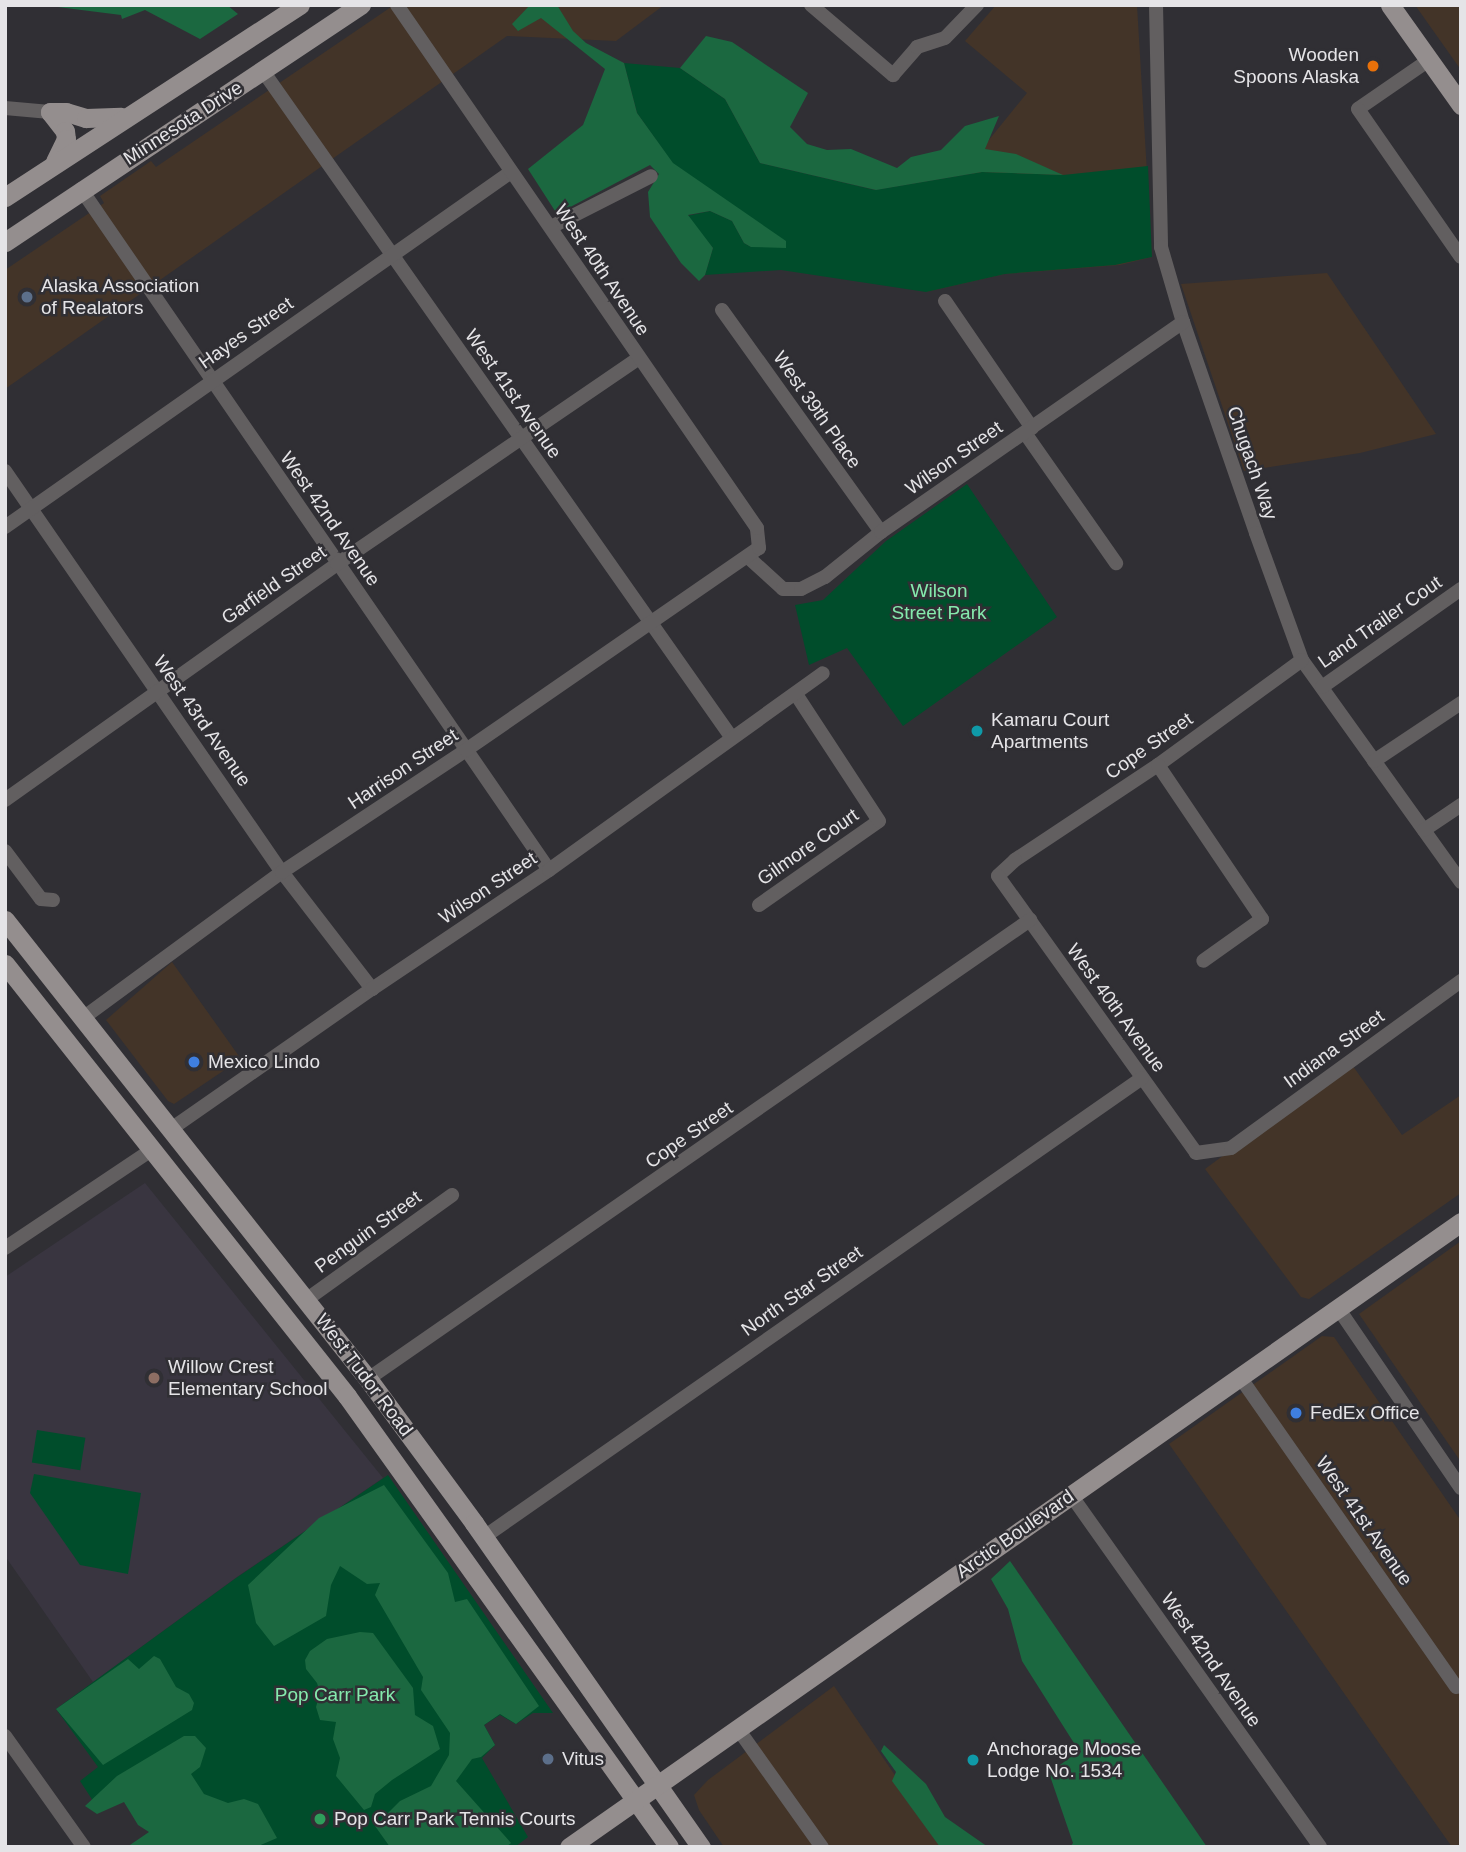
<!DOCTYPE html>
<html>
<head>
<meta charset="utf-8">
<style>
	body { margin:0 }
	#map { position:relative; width:1466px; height:1852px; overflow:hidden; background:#302f34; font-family:Arial,sans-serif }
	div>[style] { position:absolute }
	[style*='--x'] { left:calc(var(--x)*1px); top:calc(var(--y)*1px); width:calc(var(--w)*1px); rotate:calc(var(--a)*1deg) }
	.commercial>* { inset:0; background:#433428 }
	.built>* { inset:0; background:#393540 }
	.green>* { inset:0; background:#004d2b; transform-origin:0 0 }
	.forest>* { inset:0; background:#1b6840 }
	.minor>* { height:14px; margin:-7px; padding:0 7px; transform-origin:7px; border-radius:7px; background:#625f60 }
	.major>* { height:19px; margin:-9.5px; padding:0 9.5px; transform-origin:9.5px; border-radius:9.5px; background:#948e8e }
	.dots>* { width:19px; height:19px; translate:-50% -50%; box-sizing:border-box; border:4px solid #302f34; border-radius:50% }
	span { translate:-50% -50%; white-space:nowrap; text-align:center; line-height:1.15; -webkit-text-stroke:5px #302f34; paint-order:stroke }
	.poi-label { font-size:19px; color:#e5e4e7 }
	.right { translate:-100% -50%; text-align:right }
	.left { translate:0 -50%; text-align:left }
	.street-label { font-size:19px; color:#e5e4e7 }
	.park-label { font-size:19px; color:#85eaad }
	.frame { position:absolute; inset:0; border:7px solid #e5e4e7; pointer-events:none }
</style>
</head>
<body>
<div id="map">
	<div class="commercial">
		<div style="clip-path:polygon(394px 5px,664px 5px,616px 41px,507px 36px,5px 389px,5px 270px,104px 203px,100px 196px,151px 161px,156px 167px)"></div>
		<div style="clip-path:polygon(996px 5px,1137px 5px,1152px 257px,1120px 265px,1005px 274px,926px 292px,984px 146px,1027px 93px,965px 41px)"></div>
		<div style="clip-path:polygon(1415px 5px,1461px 5px,1461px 70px)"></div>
		<div style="clip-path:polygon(1327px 273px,1436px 434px,1360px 453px,1244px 471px,1181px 284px)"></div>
		<div style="clip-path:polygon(172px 962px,241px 1059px,174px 1104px,168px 1101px,106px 1020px)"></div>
		<div style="clip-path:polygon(1350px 1062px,1402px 1135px,1461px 1095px,1461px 1193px,1309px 1299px,1301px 1297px,1205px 1169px)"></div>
		<div style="clip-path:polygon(1461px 1241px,1461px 1462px,1359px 1314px)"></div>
		<div style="clip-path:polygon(1322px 1336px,1334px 1337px,1461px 1521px,1461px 1847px,1452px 1847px,1169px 1444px)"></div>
		<div style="clip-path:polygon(834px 1686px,944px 1847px,724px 1847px,699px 1810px,694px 1795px,708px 1780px)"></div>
	</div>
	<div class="built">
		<div style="clip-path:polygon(145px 1183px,383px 1478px,237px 1577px,93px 1682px,5px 1556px,5px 1277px)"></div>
	</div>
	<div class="green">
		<div style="clip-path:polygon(624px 63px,680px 68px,725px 99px,760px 163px,875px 190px,982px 172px,1063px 175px,1148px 166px,1152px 257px,1115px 265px,1005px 274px,926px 292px,781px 270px,705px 275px,713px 248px,687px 216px,710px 211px,732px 221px,744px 243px,751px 247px,718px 196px,673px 164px,637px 113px)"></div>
		<div style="clip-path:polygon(967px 484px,1057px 617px,903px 726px,847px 648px,809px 665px,795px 605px,823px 600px,886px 541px)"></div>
		<div style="left:37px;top:1430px;width:49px;height:33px;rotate:9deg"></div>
		<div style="clip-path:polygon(34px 1474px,141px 1493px,128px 1574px,80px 1565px,30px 1493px)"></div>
		<div style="clip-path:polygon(388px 1475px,553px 1713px,533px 1713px,516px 1724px,500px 1715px,484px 1725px,495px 1745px,482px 1758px,528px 1837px,515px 1847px,139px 1847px,151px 1835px,121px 1792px,97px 1807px,80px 1781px,98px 1767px,56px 1709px,236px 1578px)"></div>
	</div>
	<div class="forest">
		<div style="clip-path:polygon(42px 5px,227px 5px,238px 14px,200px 39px,145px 10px,122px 19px,121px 15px)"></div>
		<div style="clip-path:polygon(530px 5px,557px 5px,573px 31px,586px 43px,624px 63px,637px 113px,673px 163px,786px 241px,786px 248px,751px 247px,744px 243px,732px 221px,710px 211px,688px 215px,713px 248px,705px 275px,699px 281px,681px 263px,650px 217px,648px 192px,659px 174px,650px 165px,557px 214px,528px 169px,583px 125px,605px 69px,541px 18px,518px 31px,512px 24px)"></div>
		<div style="clip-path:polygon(706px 36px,732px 42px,808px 93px,790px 127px,807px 144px,827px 150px,851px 149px,897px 168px,911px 157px,941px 150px,965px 126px,999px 116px,985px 149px,1016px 154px,1063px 175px,982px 172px,876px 190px,760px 163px,725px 99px,680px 68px)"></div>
		<div style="clip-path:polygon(384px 1485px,448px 1573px,455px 1602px,467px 1599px,539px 1706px,516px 1724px,500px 1714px,484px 1725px,495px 1745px,481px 1757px,472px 1759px,456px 1781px,511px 1843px,506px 1847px,390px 1847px,375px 1826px,400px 1801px,431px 1786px,449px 1755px,450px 1733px,421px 1690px,423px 1677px,375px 1595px,380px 1583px,367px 1584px,340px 1566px,331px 1585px,326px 1616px,274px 1646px,256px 1623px,248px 1585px,319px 1518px)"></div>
		<div style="clip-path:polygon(1010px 1561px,1207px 1847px,1070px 1847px,1073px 1843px,1049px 1773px,1079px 1751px,1022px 1661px,1008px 1609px,991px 1579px)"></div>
		<div style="clip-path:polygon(360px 1632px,373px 1633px,413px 1688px,415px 1715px,433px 1726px,440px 1749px,392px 1780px,375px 1794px,371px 1807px,364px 1810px,336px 1776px,340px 1758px,333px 1739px,336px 1722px,320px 1720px,316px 1707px,320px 1693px,317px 1683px,306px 1669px,305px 1660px,310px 1651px,327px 1639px)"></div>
		<div style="clip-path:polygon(154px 1656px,160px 1659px,176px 1687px,189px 1694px,194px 1703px,192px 1710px,103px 1765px,56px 1709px,128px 1659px,139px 1669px)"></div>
		<div style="clip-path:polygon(184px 1736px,195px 1736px,206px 1748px,200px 1767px,191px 1774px,204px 1794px,228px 1803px,244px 1799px,258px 1804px,277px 1838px,256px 1847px,127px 1847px,149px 1832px,138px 1825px,124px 1802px,97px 1814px,85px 1806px,117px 1776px)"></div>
		<div style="clip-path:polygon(884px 1745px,926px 1784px,945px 1817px,988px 1847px,940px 1847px,892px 1781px,896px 1772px,881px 1751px)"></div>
	</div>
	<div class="minor">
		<div style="--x:811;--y:5;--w:108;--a:40.5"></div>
		<div style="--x:893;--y:75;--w:37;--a:-49"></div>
		<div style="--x:917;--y:47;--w:29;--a:-18"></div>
		<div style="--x:945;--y:38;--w:46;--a:-45.9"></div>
		<div style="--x:1156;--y:5;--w:242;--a:88.8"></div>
		<div style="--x:1161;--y:247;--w:78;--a:73.7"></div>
		<div style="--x:1183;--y:322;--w:223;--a:70.9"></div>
		<div style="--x:1256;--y:533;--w:135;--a:70.1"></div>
		<div style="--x:1302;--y:660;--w:273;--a:54.4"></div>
		<div style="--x:1429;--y:60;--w:86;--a:145.4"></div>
		<div style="--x:1358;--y:109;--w:180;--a:55.2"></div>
		<div style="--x:263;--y:71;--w:815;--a:54.89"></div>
		<div style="--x:5;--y:108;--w:45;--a:5.1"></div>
		<div style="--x:81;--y:189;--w:826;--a:55.5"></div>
		<div style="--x:551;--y:227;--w:112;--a:-27"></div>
		<div style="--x:945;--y:301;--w:154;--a:55.6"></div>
		<div style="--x:722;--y:310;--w:273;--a:54.4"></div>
		<div style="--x:1025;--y:433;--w:159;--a:55"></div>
		<div style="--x:5;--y:471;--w:487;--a:55.4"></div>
		<div style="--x:282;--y:872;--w:148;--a:52.4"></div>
		<div style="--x:5;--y:527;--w:618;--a:-35.05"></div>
		<div style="--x:748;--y:557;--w:47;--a:42.4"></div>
		<div style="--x:783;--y:589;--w:18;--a:0"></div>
		<div style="--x:801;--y:589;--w:27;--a:-27"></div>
		<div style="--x:825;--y:577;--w:72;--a:-38.8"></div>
		<div style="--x:881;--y:532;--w:368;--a:-34.8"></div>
		<div style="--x:1302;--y:660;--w:178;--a:143.9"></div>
		<div style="--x:1158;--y:765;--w:172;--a:146.4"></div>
		<div style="--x:1015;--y:860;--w:23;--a:137"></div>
		<div style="--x:998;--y:876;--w:340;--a:54.4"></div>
		<div style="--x:1196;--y:1153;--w:35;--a:-8"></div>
		<div style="--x:1231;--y:1148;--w:284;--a:-36"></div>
		<div style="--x:1322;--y:687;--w:170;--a:-35.2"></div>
		<div style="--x:1374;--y:761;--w:105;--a:-33.7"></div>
		<div style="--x:1158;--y:765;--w:186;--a:56"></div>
		<div style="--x:1262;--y:919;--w:72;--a:144.6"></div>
		<div style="--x:5;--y:800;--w:407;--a:-35.4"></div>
		<div style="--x:337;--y:564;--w:364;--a:-34.3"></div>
		<div style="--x:1424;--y:830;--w:45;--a:-34"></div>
		<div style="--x:5;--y:851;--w:60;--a:53.1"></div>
		<div style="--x:41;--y:899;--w:12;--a:5"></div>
		<div style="--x:759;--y:905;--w:146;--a:-35"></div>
		<div style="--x:879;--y:821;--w:152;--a:-123.2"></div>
		<div style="--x:83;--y:1018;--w:247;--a:-36.3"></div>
		<div style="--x:282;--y:872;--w:221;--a:-33.5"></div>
		<div style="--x:466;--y:750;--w:356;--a:-34.6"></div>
		<div style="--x:759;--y:548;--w:20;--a:-96"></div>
		<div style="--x:757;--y:528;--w:635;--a:-124.54"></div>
		<div style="--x:171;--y:1129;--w:245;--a:-34.9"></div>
		<div style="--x:372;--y:989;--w:213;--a:-33.9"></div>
		<div style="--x:549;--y:870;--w:337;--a:-35.7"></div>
		<div style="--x:5;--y:1248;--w:178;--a:-33.8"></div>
		<div style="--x:306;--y:1300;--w:180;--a:-35.7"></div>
		<div style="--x:1338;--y:1308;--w:218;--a:55.7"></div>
		<div style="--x:1240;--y:1377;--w:378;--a:55.1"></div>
		<div style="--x:368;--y:1379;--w:806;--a:-34.74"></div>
		<div style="--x:1071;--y:1495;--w:431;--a:54.7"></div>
		<div style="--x:484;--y:1537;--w:802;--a:-34.9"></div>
		<div style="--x:738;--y:1729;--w:145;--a:54.6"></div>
		<div style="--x:5;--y:1736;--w:136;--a:54.6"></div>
	</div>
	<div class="major">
		<div style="--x:1390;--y:5;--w:123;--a:54.6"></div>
		<div style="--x:50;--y:112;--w:16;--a:0"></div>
		<div style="--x:66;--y:112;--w:21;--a:17"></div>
		<div style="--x:86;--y:118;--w:35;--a:-2"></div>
		<div style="--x:50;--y:112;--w:24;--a:52"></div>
		<div style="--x:65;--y:131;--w:8;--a:83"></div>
		<div style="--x:66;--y:139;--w:25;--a:116"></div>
		<div style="--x:5;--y:197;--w:352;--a:-33.1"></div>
		<div style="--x:5;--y:242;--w:428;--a:-33.7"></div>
		<div style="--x:5;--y:920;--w:585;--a:51.66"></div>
		<div style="--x:368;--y:1379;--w:179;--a:53.6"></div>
		<div style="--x:474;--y:1523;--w:396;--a:55"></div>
		<div style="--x:5;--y:964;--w:551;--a:51.63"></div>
		<div style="--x:347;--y:1396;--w:554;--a:54.47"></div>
		<div style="--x:569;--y:1847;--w:1089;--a:-35.02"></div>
	</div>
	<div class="dots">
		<div style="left:1373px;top:66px;background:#e8710a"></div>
		<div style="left:27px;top:297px;background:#5c6f8a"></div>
		<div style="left:977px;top:731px;background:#0f9aa8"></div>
		<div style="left:194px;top:1062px;background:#3f7fe0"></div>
		<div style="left:154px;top:1378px;background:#8d6e63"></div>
		<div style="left:1296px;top:1413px;background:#3f7fe0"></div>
		<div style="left:548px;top:1759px;background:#5c6f8a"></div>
		<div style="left:973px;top:1760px;background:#0f9aa8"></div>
		<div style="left:320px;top:1819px;background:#2e9e5b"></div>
	</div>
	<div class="poi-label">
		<span class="right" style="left:1359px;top:66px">Wooden<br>Spoons Alaska</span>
		<span class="left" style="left:41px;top:297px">Alaska Association<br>of Realators</span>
		<span class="left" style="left:991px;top:731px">Kamaru Court<br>Apartments</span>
		<span class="left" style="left:208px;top:1062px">Mexico Lindo</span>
		<span class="left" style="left:168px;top:1378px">Willow Crest<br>Elementary School</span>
		<span class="left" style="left:1310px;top:1413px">FedEx Office</span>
		<span class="left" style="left:987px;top:1760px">Anchorage Moose<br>Lodge No. 1534</span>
		<span class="left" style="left:562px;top:1759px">Vitus</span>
		<span class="left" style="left:334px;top:1819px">Pop Carr Park Tennis Courts</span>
	</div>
	<div class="street-label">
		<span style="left:183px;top:123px;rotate:-33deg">Minnesota Drive</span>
		<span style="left:602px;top:270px;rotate:56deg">West 40th Avenue</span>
		<span style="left:246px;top:333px;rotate:-35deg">Hayes Street</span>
		<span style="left:513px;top:394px;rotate:55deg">West 41st Avenue</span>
		<span style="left:817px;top:410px;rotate:55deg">West 39th Place</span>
		<span style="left:954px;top:458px;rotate:-35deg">Wilson Street</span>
		<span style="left:1252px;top:463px;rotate:71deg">Chugach Way</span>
		<span style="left:330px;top:519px;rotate:55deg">West 42nd Avenue</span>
		<span style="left:274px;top:585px;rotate:-35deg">Garfield Street</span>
		<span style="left:1380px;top:622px;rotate:-35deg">Land Trailer Cout</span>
		<span style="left:202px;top:721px;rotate:55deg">West 43rd Avenue</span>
		<span style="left:1149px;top:746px;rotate:-35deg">Cope Street</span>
		<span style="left:403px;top:769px;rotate:-34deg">Harrison Street</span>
		<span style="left:808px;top:847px;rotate:-35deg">Gilmore Court</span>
		<span style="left:488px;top:888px;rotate:-34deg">Wilson Street</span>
		<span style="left:1116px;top:1008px;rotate:54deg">West 40th Avenue</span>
		<span style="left:1334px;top:1049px;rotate:-36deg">Indiana Street</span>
		<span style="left:689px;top:1135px;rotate:-35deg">Cope Street</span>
		<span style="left:368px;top:1232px;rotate:-36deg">Penguin Street</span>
		<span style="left:802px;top:1291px;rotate:-35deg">North Star Street</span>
		<span style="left:364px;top:1375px;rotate:53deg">West Tudor Road</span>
		<span style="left:1364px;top:1521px;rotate:55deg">West 41st Avenue</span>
		<span style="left:1015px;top:1534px;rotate:-35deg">Arctic Boulevard</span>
		<span style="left:1211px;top:1660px;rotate:55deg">West 42nd Avenue</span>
	</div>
	<div class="park-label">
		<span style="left:939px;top:602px">Wilson<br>Street Park</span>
		<span style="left:335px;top:1695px">Pop Carr Park</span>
	</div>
	<div class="frame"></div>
</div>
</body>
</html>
